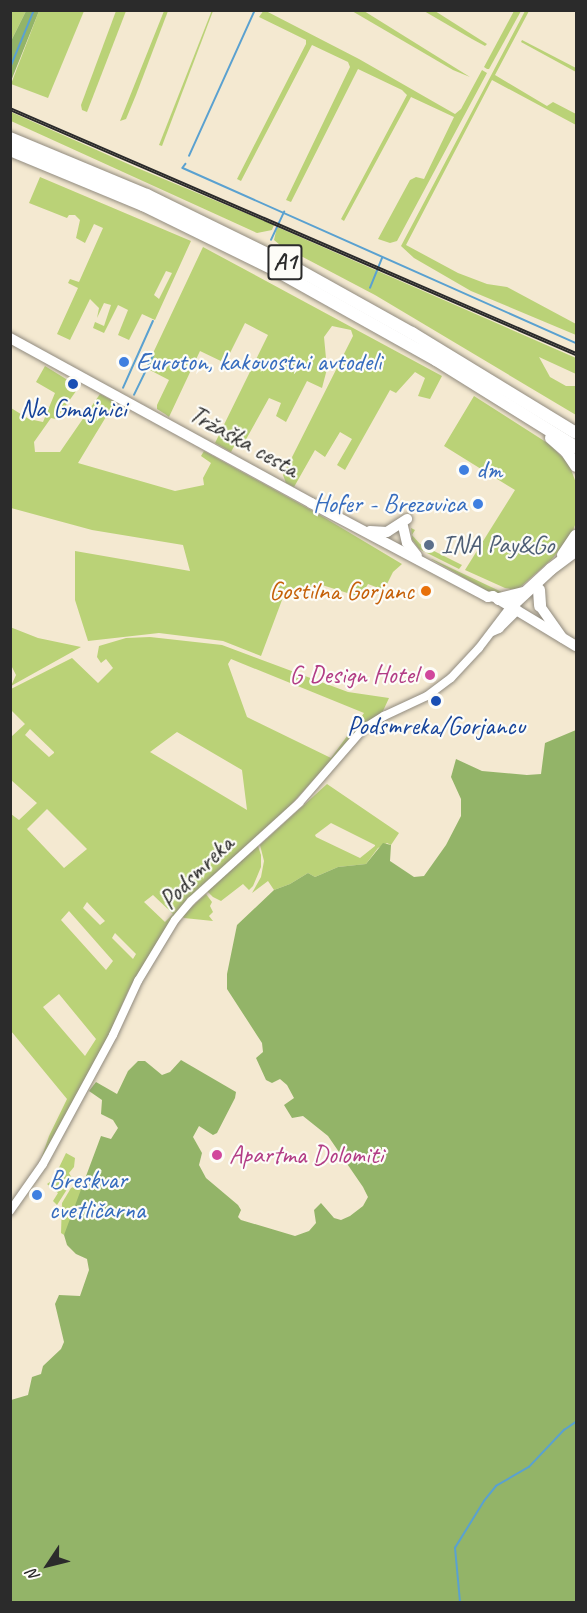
<!DOCTYPE html>
<html>
<head>
<meta charset="utf-8">
<style>
	body { margin:0 }
	#map { position:relative; width:587px; height:1613px; overflow:hidden; background:#f4e9d1; font-family:Caveat,sans-serif }
	div>[style] { position:absolute }
	[style*='--x'] { left:calc(var(--x)*1px); top:calc(var(--y)*1px); width:calc(var(--w)*1px); rotate:calc(var(--a)*1deg) }
	.green>* { inset:0; background:#bad277 }
	.forest>* { inset:0; background:#93b468 }
	.stream>* { height:1.5px; margin:-0.75px; padding:0 0.75px; transform-origin:0.75px; border-radius:0.75px; background:#5aa1d0 }
	.roads { filter:drop-shadow(0 0 2px #908a7e) drop-shadow(0 0 2px #908a7e) }
	.minor>* { height:8px; margin:-4px; padding:0 4px; transform-origin:4px; border-radius:4px; background:#fff }
	.major>* { height:10px; margin:-5px; padding:0 5px; transform-origin:5px; border-radius:5px; background:#fff }
	.highway>* { height:12px; margin:-6px; padding:0 6px; transform-origin:6px; border-radius:6px; background:#fff }
	.rail>* { height:4px; margin-top:-2px; transform-origin:0; background:repeating-linear-gradient(90deg,#fdfcf7 0 4.5px,#2b2b2b 0 9px); box-sizing:border-box; border-block:2px solid #2b2b2b }
	.dots>* { width:16px; height:16px; translate:-50% -50%; box-sizing:border-box; border:3px solid #fdfcf7; border-radius:50% }
	span { translate:-50% -50%; white-space:nowrap; text-align:center; line-height:1.15; -webkit-text-stroke:4.5px #fdfcf7; paint-order:stroke }
	.shield-label span { padding:2px 4px; background:#fdfcf7; border:2px solid; border-radius:4px; -webkit-text-stroke-width:0 }
	.shield-label { font-size:24px; color:#2b2b2b; font-weight:700 }
	.shop-label { font-size:26px; color:#366cbe }
	.left { translate:0 -50%; text-align:left }
	.right { translate:-100% -50%; text-align:right }
	.transit-label { font-size:26px; color:#164399 }
	.street-label { font-size:26px; color:#2b2b2b }
	.service-label { font-size:26px; color:#4e5e75 }
	.food-label { font-size:26px; color:#c56008 }
	.hotel-label { font-size:26px; color:#b23c85 }
	.frame { position:absolute; inset:0; border:12px solid #2b2b2b; pointer-events:none }
	.north { position:absolute; left:18px; top:1535px; width:60px; height:60px; -webkit-text-stroke:4px #fdfcf7; paint-order:stroke; rotate:235deg; font-size:16px; font-weight:700; line-height:24px; text-align:center; color:#2b2b2b }
	.north::after { content:''; display:block; margin:auto; width:21px; height:27px; background:#2b2b2b; clip-path:polygon(50% 0,100% 100%,50% 72%,0 100%) }
</style>
</head>
<body>
<div id="map">
	<div class="green">
		<div style="clip-path:polygon(212px 10px,213px 11px,162px 146px,159px 145px)"></div>
		<div style="clip-path:polygon(264px 10px,359px 59px,455px 114px,461px 109px,482px 70px,487px 73px,397px 241px,390px 243px,378px 239px,410px 180px,416px 177px,424px 179px,454px 117px,411px 97px,344px 221px,341px 219px,407px 95px,402px 90px,358px 69px,291px 202px,286px 200px,350px 67px,348px 62px,312px 45px,241px 181px,237px 179px,306px 44px,306px 40px,259px 17px)"></div>
		<div style="clip-path:polygon(11px 11px,26px 11px,11px 41px)"></div>
		<div style="clip-path:polygon(39px 11px,84px 11px,48px 98px,11px 84px)"></div>
		<div style="clip-path:polygon(116px 11px,126px 11px,87px 112px,82px 110px,81px 105px)"></div>
		<div style="clip-path:polygon(164px 11px,168px 11px,136px 95px,126px 119px,120px 121px)"></div>
		<div style="clip-path:polygon(352px 11px,364px 11px,470px 77px,453px 70px)"></div>
		<div style="clip-path:polygon(424px 11px,435px 11px,487px 44px,485px 46px,472px 39px)"></div>
		<div style="clip-path:polygon(514px 11px,521px 11px,489px 69px,487px 69px,484px 67px)"></div>
		<div style="clip-path:polygon(525px 11px,529px 11px,495px 75px,547px 106px,553px 102px,576px 114px,576px 125px,492px 80px,406px 245px,458px 273px,487px 284px,507px 287px,576px 324px,576px 335px,471px 291px,414px 258px,401px 246px)"></div>
		<div style="clip-path:polygon(522px 40px,576px 68px,576px 72px,521px 42px)"></div>
		<div style="clip-path:polygon(11px 112px,135px 167px,274px 225px,272px 230px,257px 233px,11px 121px)"></div>
		<div style="clip-path:polygon(evenodd,40px 177px,191px 241px,155px 320px,142px 314px,129px 340px,118px 335px,128px 310px,118px 305px,104px 333px,93px 328px,95px 322px,104px 326px,111px 305px,104px 303px,97px 318px,99px 308px,90px 299px,70px 340px,57px 334px,78px 288px,68px 283px,70px 279px,79px 282px,103px 228px,94px 224px,85px 243px,76px 238px,80px 220px,75px 215px,69px 215px,67px 218px,29px 203px,40px 177px,166px 271px,172px 273px,159px 299px,154px 295px,166px 271px)"></div>
		<div style="clip-path:polygon(277px 227px,576px 358px,576px 374px,539px 357px,550px 377px,566px 386px,576px 386px,576px 415px,375px 295px,280px 245px,274px 240px)"></div>
		<div style="clip-path:polygon(203px 247px,442px 376px,430px 399px,418px 396px,425px 378px,415px 372px,396px 393px,390px 390px,345px 470px,337px 465px,352px 439px,340px 432px,325px 457px,315px 450px,294px 487px,286px 483px,283px 475px,353px 336px,351px 330px,332px 326px,324px 337px,327px 369px,322px 388px,307px 381px,286px 422px,276px 416px,281px 403px,269px 398px,244px 443px,238px 439px,231px 452px,215px 443px,268px 335px,245px 323px,225px 363px,200px 351px,169px 417px,165px 414px,157px 409px,157px 405px,169px 380px,146px 368px)"></div>
		<div style="clip-path:polygon(45px 366px,79px 387px,56px 419px,51px 418px,34px 442px,35px 452px,60px 452px,100px 394px,115px 402px,78px 463px,175px 491px,204px 485px,203px 478px,211px 463px,201px 456px,204px 451px,320px 515px,402px 564px,393px 572px,384px 590px,368px 584px,360px 597px,322px 585px,285px 592px,261px 656px,223px 641px,159px 633px,88px 641px,75px 600px,75px 551px,190px 571px,183px 545px,92px 530px,11px 508px,11px 408px,29px 419px,43px 422px,55px 393px,36px 382px)"></div>
		<div style="clip-path:polygon(474px 396px,549px 444px,569px 464px,576px 483px,576px 522px,573px 531px,553px 558px,517px 590px,505px 588px,465px 570px,515px 490px,444px 446px)"></div>
		<div style="clip-path:polygon(411px 528px,415px 530px,412px 535px,420px 544px,462px 565px,459px 569px,419px 549px,412px 539px)"></div>
		<div style="clip-path:polygon(431px 559px,432px 559px,508px 595px,489px 592px)"></div>
		<div style="clip-path:polygon(10px 627px,38px 638px,81px 647px,11px 686px,16px 675px,11px 665px)"></div>
		<div style="clip-path:polygon(evenodd,150px 637px,222px 645px,348px 692px,389px 698px,383px 711px,360px 728px,280px 817px,177px 912px,129px 989px,106px 1042px,41px 1159px,49px 1136px,67px 1099px,11px 1031px,11px 814px,19px 820px,37px 803px,11px 780px,11px 737px,25px 724px,11px 710px,11px 689px,72px 658px,98px 683px,113px 668px,106px 659px,101px 663px,97px 657px,99px 646px,126px 638px,150px 637px,231px 659px,364px 713px,331px 758px,247px 717px,228px 664px,231px 659px,150px 637px,30px 729px,54px 752px,54px 753px,49px 757px,25px 735px,30px 729px,150px 637px,177px 732px,242px 770px,247px 810px,150px 752px,177px 732px,150px 637px,47px 809px,87px 849px,64px 868px,27px 829px,47px 809px,150px 637px,153px 895px,173px 914px,165px 922px,144px 902px,153px 895px,150px 637px,87px 902px,105px 921px,100px 925px,83px 908px,87px 902px,150px 637px,69px 911px,113px 961px,106px 970px,61px 920px,69px 911px,150px 637px,115px 933px,136px 954px,133px 959px,112px 938px,115px 933px,150px 637px,59px 994px,96px 1039px,85px 1056px,43px 1007px,59px 994px)"></div>
		<div style="clip-path:polygon(evenodd,327px 784px,399px 833px,391px 845px,387px 843px,378px 848px,366px 864px,338px 867px,315px 877px,308px 873px,290px 884px,274px 890px,268px 881px,252px 893px,261px 877px,264px 861px,260px 845px,327px 784px,331px 823px,375px 845px,375px 846px,360px 858px,316px 837px,315px 835px,331px 823px)"></div>
		<div style="clip-path:polygon(258px 846px,261px 855px,261px 867px,253px 886px,249px 890px,243px 884px,221px 901px,213px 897px,207px 891px)"></div>
		<div style="clip-path:polygon(206px 894px,212px 902px,210px 906px,213px 912px,209px 916px,213px 921px,184px 918px,182px 916px)"></div>
		<div style="clip-path:polygon(66px 1153px,75px 1158px,74px 1167px,69px 1173px,73px 1180px,57px 1205px,53px 1201px,58px 1193px,47px 1184px,53px 1180px)"></div>
		<div style="clip-path:polygon(85px 1182px,68px 1230px,64px 1235px,61px 1233px,62px 1203px,71px 1188px)"></div>
	</div>
	<div class="forest">
		<div style="clip-path:polygon(26px 11px,39px 11px,11px 81px,11px 41px)"></div>
		<div style="clip-path:polygon(576px 730px,576px 1602px,11px 1602px,11px 1400px,28px 1395px,32px 1377px,41px 1374px,43px 1366px,61px 1349px,64px 1342px,55px 1304px,59px 1295px,80px 1296px,89px 1270px,87px 1259px,76px 1254px,67px 1245px,64px 1235px,101px 1136px,111px 1139px,118px 1128px,113px 1120px,101px 1114px,102px 1100px,89px 1091px,96px 1082px,117px 1094px,128px 1071px,138px 1061px,145px 1061px,162px 1075px,170px 1072px,181px 1060px,236px 1092px,235px 1098px,217px 1133px,213px 1135px,199px 1126px,193px 1137px,202px 1153px,199px 1165px,206px 1178px,238px 1205px,241px 1210px,238px 1217px,241px 1220px,295px 1236px,309px 1231px,316px 1223px,314px 1210px,321px 1203px,334px 1218px,341px 1220px,350px 1216px,363px 1206px,368px 1197px,363px 1187px,328px 1136px,303px 1116px,292px 1118px,284px 1105px,294px 1098px,287px 1085px,280px 1079px,272px 1083px,266px 1080px,256px 1058px,263px 1052px,262px 1043px,227px 989px,227px 974px,237px 925px,274px 890px,290px 884px,308px 873px,315px 877px,338px 867px,366px 864px,383px 843px,391px 845px,390px 861px,414px 877px,424px 876px,446px 845px,461px 816px,461px 799px,451px 777px,456px 759px,482px 771px,527px 775px,541px 774px,545px 743px)"></div>
	</div>
	<div class="stream">
		<div style="--x:10;--y:68;--w:63;--a:-67.5"></div>
		<div style="--x:189;--y:156;--w:160;--a:-65.7"></div>
		<div style="--x:186;--y:164;--w:5;--a:127"></div>
		<div style="--x:183;--y:168;--w:430;--a:24"></div>
		<div style="--x:271;--y:240;--w:31;--a:-65"></div>
		<div style="--x:370;--y:288;--w:32;--a:-68"></div>
		<div style="--x:123;--y:388;--w:73;--a:-65.9"></div>
		<div style="--x:134;--y:395;--w:43;--a:-64"></div>
		<div style="--x:460;--y:1602;--w:54;--a:-95.3"></div>
		<div style="--x:455;--y:1548;--w:55;--a:-58.3"></div>
		<div style="--x:484;--y:1501;--w:19;--a:-51"></div>
		<div style="--x:496;--y:1486;--w:38;--a:-30"></div>
		<div style="--x:529;--y:1467;--w:51;--a:-46.6"></div>
		<div style="--x:564;--y:1430;--w:14;--a:-34"></div>
	</div>
	<div class="roads">
		<div class="minor">
			<div style="--x:492;--y:632;--w:8;--a:-23"></div>
			<div style="--x:499;--y:629;--w:27;--a:-45"></div>
			<div style="--x:10;--y:1211;--w:57;--a:-54.9"></div>
			<div style="--x:43;--y:1164;--w:147;--a:-61.5"></div>
			<div style="--x:113;--y:1035;--w:60;--a:-65.2"></div>
			<div style="--x:138;--y:981;--w:71;--a:-58.8"></div>
			<div style="--x:175;--y:920;--w:25;--a:-50"></div>
			<div style="--x:191;--y:901;--w:146;--a:-42.2"></div>
			<div style="--x:299;--y:803;--w:98;--a:-49.1"></div>
			<div style="--x:363;--y:729;--w:25;--a:-32"></div>
			<div style="--x:384;--y:716;--w:47;--a:-24.9"></div>
			<div style="--x:427;--y:696;--w:30;--a:-37"></div>
			<div style="--x:451;--y:678;--w:41;--a:-47"></div>
			<div style="--x:479;--y:648;--w:53;--a:-52.7"></div>
		</div>
		<div class="major">
			<div style="--x:10;--y:338;--w:343;--a:28.7"></div>
			<div style="--x:311;--y:503;--w:200;--a:28"></div>
			<div style="--x:488;--y:597;--w:5;--a:-11"></div>
			<div style="--x:493;--y:596;--w:97;--a:31.1"></div>
			<div style="--x:403;--y:526;--w:17;--a:77"></div>
			<div style="--x:407;--y:543;--w:16;--a:52"></div>
			<div style="--x:370;--y:531;--w:17;--a:3"></div>
			<div style="--x:387;--y:532;--w:24;--a:-33"></div>
			<div style="--x:540;--y:606;--w:39;--a:55"></div>
		</div>
		<div class="highway">
			<div style="--x:10;--y:138;--w:148;--a:22.6"></div>
			<div style="--x:147;--y:195;--w:155;--a:26.1"></div>
			<div style="--x:286;--y:263;--w:144;--a:29.1"></div>
			<div style="--x:412;--y:333;--w:192;--a:31.4"></div>
			<div style="--x:10;--y:150;--w:144;--a:22.5"></div>
			<div style="--x:143;--y:205;--w:149;--a:26.2"></div>
			<div style="--x:277;--y:271;--w:182;--a:29.2"></div>
			<div style="--x:436;--y:360;--w:165;--a:31.9"></div>
			<div style="--x:551;--y:438;--w:20;--a:41"></div>
			<div style="--x:566;--y:451;--w:18;--a:56"></div>
			<div style="--x:563;--y:555;--w:23;--a:-56"></div>
			<div style="--x:539;--y:590;--w:16;--a:86"></div>
			<div style="--x:499;--y:599;--w:25;--a:-14"></div>
			<div style="--x:511;--y:606;--w:54;--a:-42.8"></div>
			<div style="--x:551;--y:569;--w:31;--a:-37"></div>
		</div>
	</div>
	<div class="rail">
		<div style="--x:10;--y:109;--w:617;--a:23.41"></div>
	</div>
	<div class="dots">
		<div style="left:124px;top:362px;background:#3f7fe0"></div>
		<div style="left:73px;top:384px;background:#1a4fb4"></div>
		<div style="left:464px;top:470px;background:#3f7fe0"></div>
		<div style="left:478px;top:504px;background:#3f7fe0"></div>
		<div style="left:429px;top:545px;background:#5c6f8a"></div>
		<div style="left:426px;top:591px;background:#e8710a"></div>
		<div style="left:430px;top:675px;background:#d1479c"></div>
		<div style="left:436px;top:701px;background:#1a4fb4"></div>
		<div style="left:217px;top:1155px;background:#d1479c"></div>
		<div style="left:37px;top:1195px;background:#3f7fe0"></div>
	</div>
	<div class="shield-label">
		<span style="left:285px;top:262px">A1</span>
	</div>
	<div class="shop-label">
		<span class="left" style="left:136px;top:362px">Euroton, kakovostni avtodeli</span>
		<span class="left" style="left:476px;top:470px">dm</span>
		<span class="right" style="left:466px;top:504px">Hofer - Brezovica</span>
		<span class="left" style="left:49px;top:1195px">Breskvar<br>cvetličarna</span>
	</div>
	<div class="transit-label">
		<span style="left:73px;top:409px">Na Gmajnici</span>
		<span style="left:436px;top:726px">Podsmreka/Gorjancu</span>
	</div>
	<div class="street-label">
		<span style="left:244px;top:441px;rotate:29deg">Tržaška cesta</span>
		<span style="left:196px;top:872px;rotate:-45deg">Podsmreka</span>
	</div>
	<div class="service-label">
		<span class="left" style="left:441px;top:545px">INA Pay&amp;Go</span>
	</div>
	<div class="food-label">
		<span class="right" style="left:414px;top:591px">Gostilna Gorjanc</span>
	</div>
	<div class="hotel-label">
		<span class="right" style="left:418px;top:675px">G Design Hotel</span>
		<span class="left" style="left:229px;top:1155px">Apartma Dolomiti</span>
	</div>
	<div class="frame"></div>
	<div class="north">N</div>
</div>
</body>
</html>
